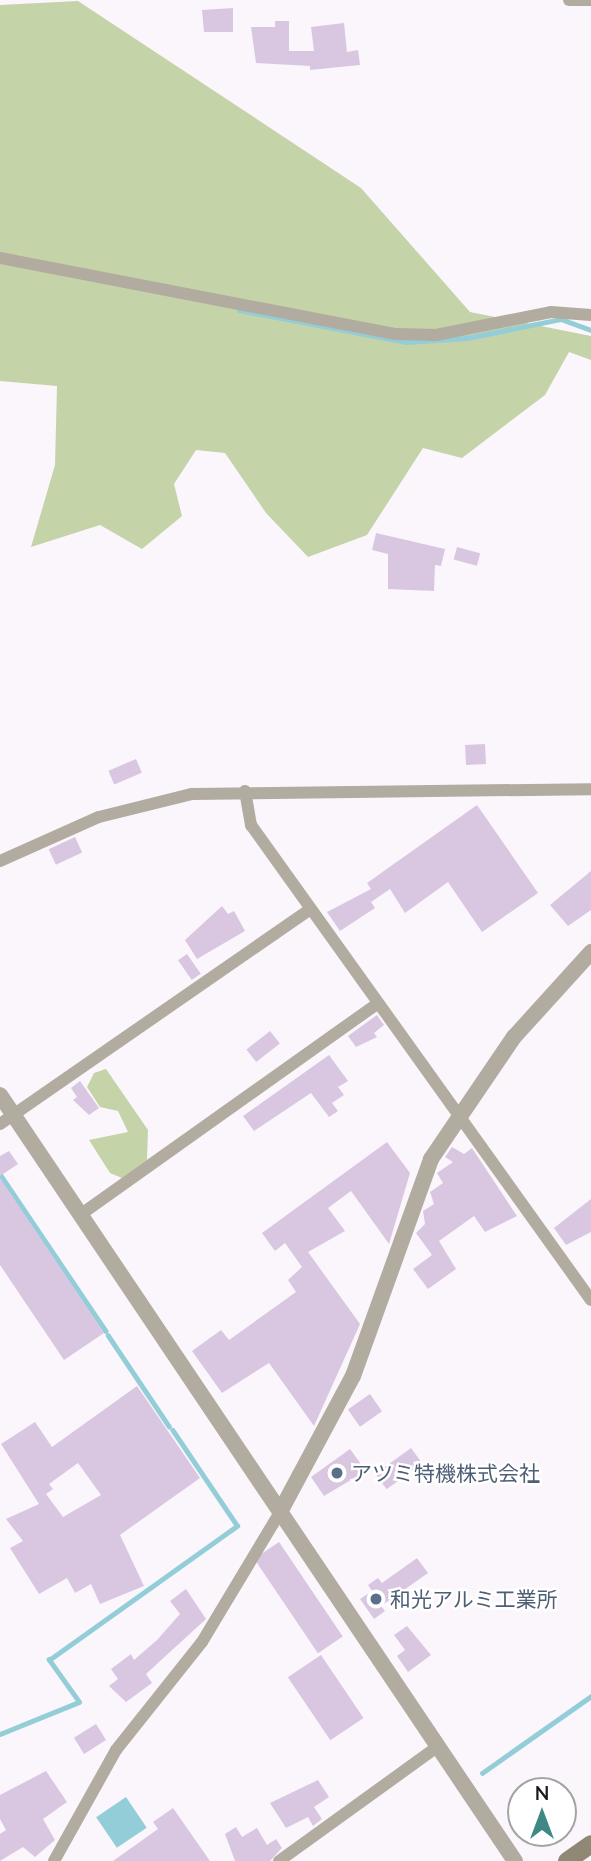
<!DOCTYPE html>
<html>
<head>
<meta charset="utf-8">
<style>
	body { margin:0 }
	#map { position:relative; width:591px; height:1861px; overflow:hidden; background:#faf6fc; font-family:Lato,"Noto Sans JP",sans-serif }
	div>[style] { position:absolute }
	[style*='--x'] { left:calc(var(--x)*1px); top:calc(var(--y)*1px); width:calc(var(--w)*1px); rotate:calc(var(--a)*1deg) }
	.green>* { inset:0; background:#c5d3a8 }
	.water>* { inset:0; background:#92cdd8; transform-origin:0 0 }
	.stream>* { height:4.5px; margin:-2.25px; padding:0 2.25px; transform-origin:2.25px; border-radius:2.25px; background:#92cdd8 }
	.building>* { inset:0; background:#d9c7e2; transform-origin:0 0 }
	.minor>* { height:12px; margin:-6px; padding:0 6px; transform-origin:6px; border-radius:6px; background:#b1ac9f }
	.tertiary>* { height:16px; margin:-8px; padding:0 8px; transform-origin:8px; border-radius:8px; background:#b1ac9f }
	.secondary>* { height:18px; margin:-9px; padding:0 9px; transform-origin:9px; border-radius:9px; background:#8e8875 }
	.dots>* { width:19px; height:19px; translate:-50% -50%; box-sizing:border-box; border:4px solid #fff; border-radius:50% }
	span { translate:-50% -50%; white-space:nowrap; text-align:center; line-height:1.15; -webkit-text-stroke:5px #fff; paint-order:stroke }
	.service-label { font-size:21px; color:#4e5e75 }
	.left { translate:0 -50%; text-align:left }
	.north { position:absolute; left:507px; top:1777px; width:70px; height:70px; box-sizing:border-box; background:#fff; border:2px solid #a5a2a6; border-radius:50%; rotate:0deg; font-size:19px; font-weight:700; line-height:28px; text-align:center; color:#1e1721 }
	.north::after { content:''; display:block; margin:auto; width:24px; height:32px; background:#408886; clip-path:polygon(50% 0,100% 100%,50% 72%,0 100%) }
</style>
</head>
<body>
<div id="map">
	<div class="green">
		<div style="clip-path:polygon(78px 1px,361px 188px,470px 312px,591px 336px,591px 360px,569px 352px,545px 395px,462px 458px,423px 448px,367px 535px,308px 557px,266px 513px,225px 453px,196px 450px,174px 484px,182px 516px,142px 549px,100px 525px,31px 547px,55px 465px,57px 386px,0 381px,0 5px)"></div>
		<div style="clip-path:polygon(106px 1069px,148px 1130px,147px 1160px,122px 1178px,110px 1173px,89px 1140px,128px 1132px,118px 1111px,100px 1107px,87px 1087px,94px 1073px)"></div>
	</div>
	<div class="water">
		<div style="left:126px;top:1797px;width:37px;height:36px;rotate:56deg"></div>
	</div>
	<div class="stream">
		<div style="--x:239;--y:310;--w:170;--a:10.8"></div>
		<div style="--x:406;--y:342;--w:61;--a:-3.8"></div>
		<div style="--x:467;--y:338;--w:96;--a:-11.4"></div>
		<div style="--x:561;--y:319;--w:32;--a:20"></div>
		<div style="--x:0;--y:1174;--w:189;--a:56"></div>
		<div style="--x:108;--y:1335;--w:110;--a:56.2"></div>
		<div style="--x:0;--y:1734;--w:85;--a:-22.1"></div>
		<div style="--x:79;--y:1702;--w:52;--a:-125.5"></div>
		<div style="--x:49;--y:1660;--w:231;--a:-35.5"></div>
		<div style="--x:237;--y:1526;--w:115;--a:-124"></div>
		<div style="--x:482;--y:1773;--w:133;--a:-35.2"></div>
	</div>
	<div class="building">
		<div style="clip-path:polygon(233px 8px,233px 32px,204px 32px,202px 10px)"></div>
		<div style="clip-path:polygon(275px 21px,289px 21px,289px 51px,314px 51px,311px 27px,344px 23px,347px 52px,358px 50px,360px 65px,310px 70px,310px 66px,256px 63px,251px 27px,275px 27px)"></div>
		<div style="clip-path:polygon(376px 533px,445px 549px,441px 566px,435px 565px,434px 591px,388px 589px,388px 554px,372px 550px)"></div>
		<div style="left:457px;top:547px;width:24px;height:13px;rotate:15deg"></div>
		<div style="left:485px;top:744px;width:20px;height:20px;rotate:87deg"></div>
		<div style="left:136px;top:759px;width:15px;height:30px;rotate:67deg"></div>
		<div style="clip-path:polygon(477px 805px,538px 893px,482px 932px,448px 882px,405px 913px,390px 889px,371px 902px,375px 908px,340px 931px,327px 912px,371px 889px,367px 883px)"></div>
		<div style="left:75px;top:837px;width:17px;height:29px;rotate:65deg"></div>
		<div style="clip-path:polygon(591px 871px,591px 910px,568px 926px,550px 905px)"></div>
		<div style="clip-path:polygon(222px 906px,228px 914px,234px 911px,245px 931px,197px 959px,185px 940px)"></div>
		<div style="left:187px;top:954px;width:24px;height:11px;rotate:55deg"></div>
		<div style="clip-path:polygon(377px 1015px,384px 1025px,374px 1033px,377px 1037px,356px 1047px,348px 1036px)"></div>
		<div style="left:270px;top:1031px;width:16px;height:30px;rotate:52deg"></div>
		<div style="clip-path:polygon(329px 1055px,348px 1081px,338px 1087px,344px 1095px,332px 1103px,338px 1111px,329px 1117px,311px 1093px,254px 1131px,243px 1116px)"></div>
		<div style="clip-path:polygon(80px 1081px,99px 1108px,89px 1115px,73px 1100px,77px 1097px,71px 1088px)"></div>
		<div style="clip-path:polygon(387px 1142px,410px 1173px,389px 1244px,351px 1191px,328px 1208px,345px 1231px,308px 1252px,360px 1324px,314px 1426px,269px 1363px,222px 1393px,192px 1351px,221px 1330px,229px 1340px,296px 1292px,288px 1280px,302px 1267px,285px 1243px,275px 1251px,262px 1233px)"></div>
		<div style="clip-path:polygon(452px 1147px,464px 1154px,472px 1148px,517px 1216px,485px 1232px,474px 1216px,439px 1241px,456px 1269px,428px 1289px,413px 1269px,432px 1255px,416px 1233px,425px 1224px,423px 1211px,434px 1204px,430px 1192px,443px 1183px,437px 1173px,453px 1162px,445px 1157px)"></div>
		<div style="clip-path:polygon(9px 1151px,18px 1164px,0 1176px,0 1156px)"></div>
		<div style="clip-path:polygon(0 1178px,104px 1333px,64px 1360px,0 1265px)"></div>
		<div style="clip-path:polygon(591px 1199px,591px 1232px,566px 1245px,554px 1228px)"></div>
		<div style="clip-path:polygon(evenodd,137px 1386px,200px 1478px,120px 1535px,144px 1586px,100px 1604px,91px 1584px,75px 1593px,67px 1578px,39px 1594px,10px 1548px,23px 1541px,6px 1519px,39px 1504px,1px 1444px,35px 1422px,52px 1447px,137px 1386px,78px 1463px,101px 1495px,63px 1517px,46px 1494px,53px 1489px,49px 1484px,78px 1463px)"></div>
		<div style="left:370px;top:1394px;width:21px;height:27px;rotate:55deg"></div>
		<div style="left:411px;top:1448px;width:19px;height:44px;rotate:54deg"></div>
		<div style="clip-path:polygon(350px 1449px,366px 1471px,324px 1496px,311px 1477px)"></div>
		<div style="left:279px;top:1542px;width:114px;height:30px;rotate:56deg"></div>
		<div style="clip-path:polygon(417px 1558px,428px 1573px,381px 1606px,385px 1611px,374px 1619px,360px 1599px,372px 1591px,368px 1585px,378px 1578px,382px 1583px)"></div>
		<div style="clip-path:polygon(186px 1589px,206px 1619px,146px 1674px,152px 1683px,126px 1702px,109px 1686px,118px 1679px,111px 1669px,131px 1654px,134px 1660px,157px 1640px,180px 1614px,170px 1601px)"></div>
		<div style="clip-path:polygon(407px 1626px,431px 1655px,408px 1672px,397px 1656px,405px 1650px,394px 1635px)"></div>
		<div style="left:321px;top:1655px;width:76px;height:40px;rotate:56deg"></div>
		<div style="left:96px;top:1724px;width:19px;height:26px;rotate:58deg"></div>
		<div style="clip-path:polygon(46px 1771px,67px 1802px,43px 1819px,55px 1840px,35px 1857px,23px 1847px,0 1861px,0 1834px,6px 1830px,0 1819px,0 1795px)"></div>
		<div style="clip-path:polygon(318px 1780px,329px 1797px,314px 1807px,322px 1819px,313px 1826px,308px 1817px,286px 1828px,270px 1803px)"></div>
		<div style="clip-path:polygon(173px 1808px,210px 1861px,113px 1861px,158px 1829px,153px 1822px)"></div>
		<div style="clip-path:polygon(236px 1827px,242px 1837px,257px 1828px,267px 1845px,276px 1839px,282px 1848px,270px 1861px,235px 1861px,225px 1834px)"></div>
	</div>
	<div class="minor">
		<div style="--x:569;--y:0;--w:22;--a:0"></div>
		<div style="--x:0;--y:258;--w:403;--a:10.9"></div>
		<div style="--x:396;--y:334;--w:40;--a:1.4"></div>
		<div style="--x:436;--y:335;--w:117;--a:-11.3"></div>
		<div style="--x:551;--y:312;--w:40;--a:4.3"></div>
		<div style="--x:245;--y:791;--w:35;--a:80"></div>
		<div style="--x:251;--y:825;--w:584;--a:54.41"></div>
		<div style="--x:0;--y:861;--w:108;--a:-24"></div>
		<div style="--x:99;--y:817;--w:96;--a:-13.9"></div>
		<div style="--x:192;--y:794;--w:399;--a:-0.7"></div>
		<div style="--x:0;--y:1124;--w:376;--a:-34.7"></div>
		<div style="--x:80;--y:1215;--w:362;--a:-35.4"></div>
		<div style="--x:54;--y:1861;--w:127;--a:-60.8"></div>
		<div style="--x:116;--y:1750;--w:138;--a:-51.5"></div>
		<div style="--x:202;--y:1642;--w:152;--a:-59"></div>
		<div style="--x:279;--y:1861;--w:195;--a:-35.8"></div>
	</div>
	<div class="tertiary">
		<div style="--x:0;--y:1095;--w:923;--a:56.09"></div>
		<div style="--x:280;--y:1512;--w:154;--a:-61.8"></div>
		<div style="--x:353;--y:1376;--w:231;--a:-70.2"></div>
		<div style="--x:431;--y:1159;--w:148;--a:-55.8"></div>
		<div style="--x:514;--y:1037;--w:115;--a:-47.8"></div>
	</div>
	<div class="secondary">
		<div style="--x:567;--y:1861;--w:29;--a:-35"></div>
	</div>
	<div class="dots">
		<div style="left:337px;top:1473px;background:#5c6f8a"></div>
		<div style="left:376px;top:1599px;background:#5c6f8a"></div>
	</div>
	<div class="service-label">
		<span class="left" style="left:351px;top:1473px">アツミ特機株式会社</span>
		<span class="left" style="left:390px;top:1599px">和光アルミ工業所</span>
	</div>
	<div class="north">N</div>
</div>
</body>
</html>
